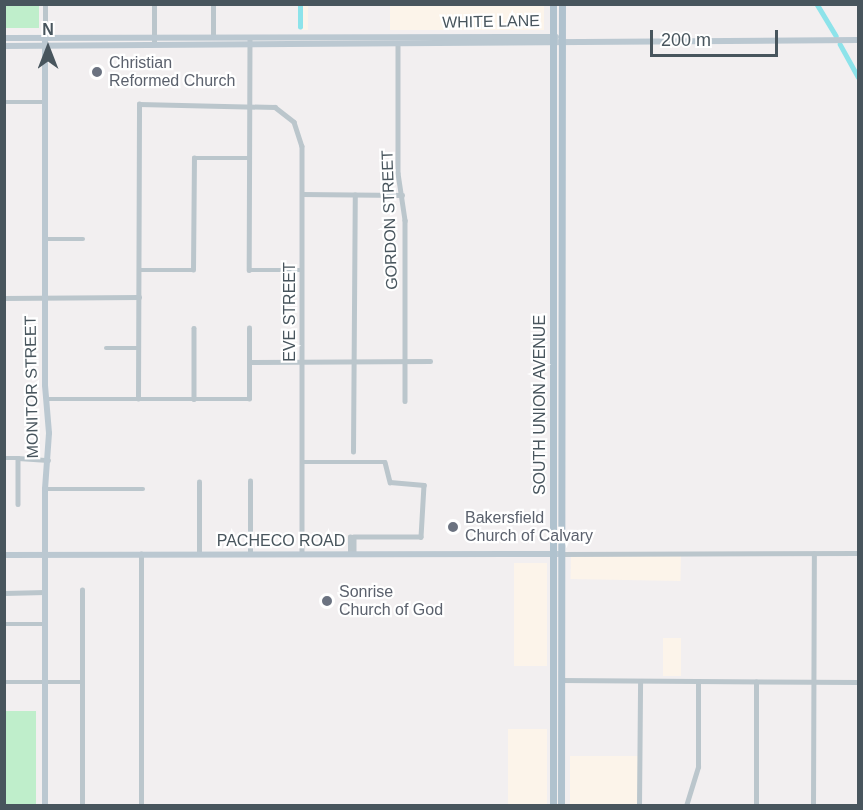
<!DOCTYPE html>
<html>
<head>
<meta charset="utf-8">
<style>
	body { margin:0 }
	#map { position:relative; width:863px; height:810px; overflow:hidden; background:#f2eff0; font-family:Arial,sans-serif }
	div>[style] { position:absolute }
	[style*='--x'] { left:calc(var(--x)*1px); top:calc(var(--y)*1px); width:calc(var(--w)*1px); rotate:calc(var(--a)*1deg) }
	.commercial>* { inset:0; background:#fcf4ea; transform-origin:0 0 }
	.green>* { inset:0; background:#bfeecb; transform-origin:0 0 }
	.canal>* { height:4.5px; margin:-2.25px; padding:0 2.25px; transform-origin:2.25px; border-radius:2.25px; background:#8de3ea }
	.street>* { height:4.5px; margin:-2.25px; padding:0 2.25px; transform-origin:2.25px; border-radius:2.25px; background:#bbc6cc }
	.secondary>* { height:6px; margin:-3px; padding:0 3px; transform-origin:3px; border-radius:3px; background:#bbc8d1 }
	.primary>* { height:7px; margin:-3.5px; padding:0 3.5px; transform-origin:3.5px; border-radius:3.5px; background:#b0c2ce }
	.dots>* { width:16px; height:16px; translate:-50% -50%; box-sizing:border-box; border:3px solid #fff; border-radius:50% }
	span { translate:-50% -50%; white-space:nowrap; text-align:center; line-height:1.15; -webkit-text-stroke:4.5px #fff; paint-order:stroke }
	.street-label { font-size:16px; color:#48555d }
	.worship-label { font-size:16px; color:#5b616d }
	.left { translate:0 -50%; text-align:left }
	.frame { position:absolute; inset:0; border:6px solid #48555d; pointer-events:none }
	.north { position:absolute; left:18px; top:18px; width:60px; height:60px; -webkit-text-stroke:4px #fff; paint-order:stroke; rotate:0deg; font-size:16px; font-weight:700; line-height:24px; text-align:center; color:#48555d }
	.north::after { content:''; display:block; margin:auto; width:21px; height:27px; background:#48555d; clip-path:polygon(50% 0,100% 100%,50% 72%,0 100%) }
	.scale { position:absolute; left:650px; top:30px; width:128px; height:27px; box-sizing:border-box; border:3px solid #48555d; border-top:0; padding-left:8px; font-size:18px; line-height:21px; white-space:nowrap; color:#48555d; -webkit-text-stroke:4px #fff; paint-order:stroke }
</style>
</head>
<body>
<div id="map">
	<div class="commercial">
		<div style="left:302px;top:5px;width:6px;height:25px"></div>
		<div style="left:390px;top:5px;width:154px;height:25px"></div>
		<div style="left:571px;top:553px;width:110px;height:26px;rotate:1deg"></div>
		<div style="left:514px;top:563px;width:33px;height:103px"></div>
		<div style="left:663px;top:638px;width:18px;height:38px"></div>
		<div style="left:508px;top:729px;width:39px;height:76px"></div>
		<div style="left:570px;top:756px;width:70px;height:50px"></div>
	</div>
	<div class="green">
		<div style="left:4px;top:5px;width:35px;height:23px"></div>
		<div style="left:5px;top:711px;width:31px;height:94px"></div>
	</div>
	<div class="canal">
		<div style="--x:817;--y:4;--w:37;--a:59"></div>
		<div style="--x:300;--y:27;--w:23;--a:-90"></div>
		<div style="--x:840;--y:44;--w:37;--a:61"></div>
	</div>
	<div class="street">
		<div style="--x:213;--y:36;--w:32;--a:-90"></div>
		<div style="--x:250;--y:37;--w:233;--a:90.2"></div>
		<div style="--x:249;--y:270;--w:53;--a:0"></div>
		<div style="--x:45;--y:38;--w:34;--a:-90"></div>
		<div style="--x:154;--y:41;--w:37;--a:-90"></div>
		<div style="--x:398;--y:43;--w:130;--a:90"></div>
		<div style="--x:398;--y:173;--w:48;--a:81.5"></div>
		<div style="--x:405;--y:220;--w:181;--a:90"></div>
		<div style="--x:4;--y:102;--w:41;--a:0"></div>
		<div style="--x:302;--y:194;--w:100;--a:0.6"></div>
		<div style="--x:45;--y:239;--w:38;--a:0"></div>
		<div style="--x:139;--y:270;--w:54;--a:0"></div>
		<div style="--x:193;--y:270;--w:112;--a:-89.5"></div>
		<div style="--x:194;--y:158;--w:56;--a:0"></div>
		<div style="--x:4;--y:298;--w:135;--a:-0.4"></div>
		<div style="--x:194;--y:328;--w:71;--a:90"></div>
		<div style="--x:106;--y:348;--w:33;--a:0"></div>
		<div style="--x:249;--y:362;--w:181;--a:-0.3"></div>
		<div style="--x:46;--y:399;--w:203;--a:0"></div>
		<div style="--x:249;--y:399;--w:71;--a:-90"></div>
		<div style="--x:138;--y:399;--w:295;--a:-89.8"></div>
		<div style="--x:139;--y:104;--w:136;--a:1.3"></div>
		<div style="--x:275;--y:107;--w:24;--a:38"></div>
		<div style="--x:294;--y:122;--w:25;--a:72"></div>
		<div style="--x:302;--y:146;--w:408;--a:90"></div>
		<div style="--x:353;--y:452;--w:257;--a:-89.6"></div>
		<div style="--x:4;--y:458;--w:14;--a:0"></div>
		<div style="--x:18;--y:458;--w:46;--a:90"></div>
		<div style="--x:18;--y:458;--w:30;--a:4"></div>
		<div style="--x:302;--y:462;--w:83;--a:0"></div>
		<div style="--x:385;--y:462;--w:21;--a:76"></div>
		<div style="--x:390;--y:482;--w:34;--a:5"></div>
		<div style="--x:424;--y:485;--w:52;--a:93.3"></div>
		<div style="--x:421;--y:537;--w:67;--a:180"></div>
		<div style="--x:45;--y:489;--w:98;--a:0"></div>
		<div style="--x:199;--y:554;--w:72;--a:-90"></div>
		<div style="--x:250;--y:554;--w:73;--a:-90"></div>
		<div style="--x:350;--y:554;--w:17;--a:-90"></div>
		<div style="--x:350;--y:537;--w:4;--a:0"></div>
		<div style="--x:354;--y:537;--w:17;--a:90"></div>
		<div style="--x:560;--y:554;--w:298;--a:-0.2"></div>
		<div style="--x:4;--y:593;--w:41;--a:-1.4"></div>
		<div style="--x:4;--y:624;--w:41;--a:0"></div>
		<div style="--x:561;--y:680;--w:297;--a:0.4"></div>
		<div style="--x:4;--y:682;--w:78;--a:0"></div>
		<div style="--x:82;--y:806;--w:216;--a:-90"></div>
		<div style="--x:141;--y:806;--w:252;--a:-90"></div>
		<div style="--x:639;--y:806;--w:124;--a:-89.5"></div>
		<div style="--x:686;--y:806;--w:41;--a:-72.9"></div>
		<div style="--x:698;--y:767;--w:85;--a:-90"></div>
		<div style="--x:756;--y:806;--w:124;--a:-90"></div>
		<div style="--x:813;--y:806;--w:252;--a:-89.8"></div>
	</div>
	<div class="secondary">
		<div style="--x:4;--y:38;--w:552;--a:-0.1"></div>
		<div style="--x:4;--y:46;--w:854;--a:-0.4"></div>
		<div style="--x:4;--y:555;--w:554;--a:-0.1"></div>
		<div style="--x:45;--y:806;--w:317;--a:-90"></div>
		<div style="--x:45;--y:489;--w:56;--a:-85.9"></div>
		<div style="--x:49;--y:433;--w:48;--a:-94.8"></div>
		<div style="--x:45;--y:385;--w:347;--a:-90"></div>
	</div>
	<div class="primary">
		<div style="--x:553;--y:806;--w:802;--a:-90"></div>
		<div style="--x:561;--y:806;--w:802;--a:-89.93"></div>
	</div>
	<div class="dots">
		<div style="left:97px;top:72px;background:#6b7280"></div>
		<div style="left:453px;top:527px;background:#6b7280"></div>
		<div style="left:327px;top:601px;background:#6b7280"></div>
	</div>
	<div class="street-label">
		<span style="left:491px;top:22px;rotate:-1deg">WHITE LANE</span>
		<span style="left:390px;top:220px;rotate:-92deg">GORDON STREET</span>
		<span style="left:290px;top:312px;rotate:-90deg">EVE STREET</span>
		<span style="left:32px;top:387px;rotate:-91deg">MONITOR STREET</span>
		<span style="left:540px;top:405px;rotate:-90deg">SOUTH UNION AVENUE</span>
		<span style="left:281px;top:541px">PACHECO ROAD</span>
	</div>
	<div class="worship-label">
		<span class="left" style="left:109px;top:72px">Christian<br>Reformed Church</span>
		<span class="left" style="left:465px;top:527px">Bakersfield<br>Church of Calvary</span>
		<span class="left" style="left:339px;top:601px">Sonrise<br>Church of God</span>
	</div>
	<div class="frame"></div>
	<div class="north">N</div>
	<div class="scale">200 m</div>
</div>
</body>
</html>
